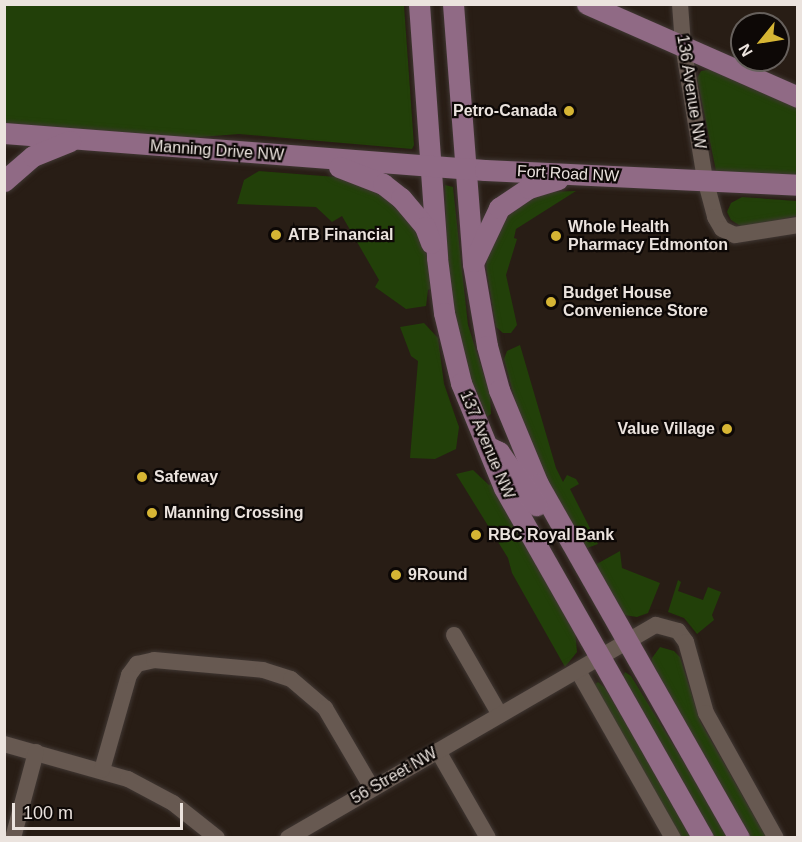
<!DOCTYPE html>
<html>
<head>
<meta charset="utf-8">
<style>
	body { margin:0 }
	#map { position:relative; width:802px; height:842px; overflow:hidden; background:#281d15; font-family:Helvetica,sans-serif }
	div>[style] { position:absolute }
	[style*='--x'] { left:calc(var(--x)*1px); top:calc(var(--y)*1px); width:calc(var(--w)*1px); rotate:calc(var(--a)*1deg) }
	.green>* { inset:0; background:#224009 }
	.roads { filter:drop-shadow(0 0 2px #403733) drop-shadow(0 0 2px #403733) }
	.minor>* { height:16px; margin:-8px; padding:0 8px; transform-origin:8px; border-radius:8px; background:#675951 }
	.major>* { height:21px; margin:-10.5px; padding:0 10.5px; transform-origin:10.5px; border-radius:10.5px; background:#906a85 }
	.dots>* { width:16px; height:16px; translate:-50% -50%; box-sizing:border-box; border:3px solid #0d0806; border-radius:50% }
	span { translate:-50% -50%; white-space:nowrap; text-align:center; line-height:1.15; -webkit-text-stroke:4.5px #0d0806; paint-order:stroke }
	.street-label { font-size:16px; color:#ebe3de }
	.poi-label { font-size:16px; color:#ebe3de; font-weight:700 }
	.right { translate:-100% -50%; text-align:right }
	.left { translate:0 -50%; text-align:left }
	.frame { position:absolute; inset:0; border:6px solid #ebe3de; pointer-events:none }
	.north { position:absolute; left:730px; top:12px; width:60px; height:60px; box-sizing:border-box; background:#0d0806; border:2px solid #66605c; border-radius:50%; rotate:240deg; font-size:16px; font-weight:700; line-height:24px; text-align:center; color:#ebe3de }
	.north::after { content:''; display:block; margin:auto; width:21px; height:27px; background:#d6b534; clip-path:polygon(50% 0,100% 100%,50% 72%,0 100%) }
	.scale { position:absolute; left:12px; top:803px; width:171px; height:27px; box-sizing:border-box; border:3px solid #ebe3de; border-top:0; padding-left:8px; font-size:18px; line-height:21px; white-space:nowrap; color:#ebe3de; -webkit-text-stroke:4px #0d0806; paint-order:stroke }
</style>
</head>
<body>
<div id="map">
	<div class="green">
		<div style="clip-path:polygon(4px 5px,404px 5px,414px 145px,412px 149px,239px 134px,162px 140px,5px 127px)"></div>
		<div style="clip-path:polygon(712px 69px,797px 107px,797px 177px,716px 171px,697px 78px,701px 71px)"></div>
		<div style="clip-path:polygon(259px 171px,349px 178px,381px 191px,417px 228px,427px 256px,432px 288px,428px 290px,426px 306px,406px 309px,375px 287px,379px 280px,342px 216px,332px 222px,316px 207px,237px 204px,244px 180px)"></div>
		<div style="clip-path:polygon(445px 185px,453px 187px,468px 325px,490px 394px,491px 414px,485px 418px,478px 413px,448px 295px)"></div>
		<div style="clip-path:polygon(576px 191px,516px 229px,514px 238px,517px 239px,506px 275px,517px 325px,511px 333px,503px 333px,496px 327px,486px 266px,489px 244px,506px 209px,546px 192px)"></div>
		<div style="clip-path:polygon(742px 197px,797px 201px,797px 216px,742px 227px,731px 220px,727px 212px,731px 203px)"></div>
		<div style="clip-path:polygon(424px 323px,438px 338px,444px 384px,459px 427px,456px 449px,435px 459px,410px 458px,418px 361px,411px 356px,400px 327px)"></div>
		<div style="clip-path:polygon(520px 345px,556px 468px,563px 482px,567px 475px,576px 479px,579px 484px,570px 489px,598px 544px,582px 550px,526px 441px,504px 359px,507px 351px)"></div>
		<div style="clip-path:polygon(473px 470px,489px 485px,493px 483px,575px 629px,577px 652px,565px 667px,512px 573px,508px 558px,456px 474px)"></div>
		<div style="clip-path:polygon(620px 551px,622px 568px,660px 583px,648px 613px,637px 617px,624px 615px,595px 565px)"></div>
		<div style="clip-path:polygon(678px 580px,681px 582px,678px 591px,703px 600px,708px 587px,721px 592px,712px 615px,714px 620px,697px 634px,684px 618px,668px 612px)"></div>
		<div style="clip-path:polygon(660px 647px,674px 651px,680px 657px,700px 721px,766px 837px,748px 837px,652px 669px,652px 658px)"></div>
		<div style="clip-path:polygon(625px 672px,631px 676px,730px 837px,712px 837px,623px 677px)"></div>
		<div style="clip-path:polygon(598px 682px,605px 688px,694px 837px,681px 837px,594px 685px)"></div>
	</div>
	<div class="roads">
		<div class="minor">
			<div style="--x:680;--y:4;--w:41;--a:85.8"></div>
			<div style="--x:683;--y:45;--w:136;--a:80.7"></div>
			<div style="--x:705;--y:179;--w:39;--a:75"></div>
			<div style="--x:715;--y:217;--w:14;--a:60"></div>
			<div style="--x:722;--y:229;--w:14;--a:25"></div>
			<div style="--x:735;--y:235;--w:64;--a:-9"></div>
			<div style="--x:454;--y:635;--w:92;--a:60.1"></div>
			<div style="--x:578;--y:671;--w:192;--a:60.4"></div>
			<div style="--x:4;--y:744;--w:129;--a:15.8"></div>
			<div style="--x:128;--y:779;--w:51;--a:28.1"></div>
			<div style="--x:173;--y:803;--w:56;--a:38.5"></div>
			<div style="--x:438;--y:751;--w:100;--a:60.1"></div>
			<div style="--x:102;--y:770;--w:99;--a:-74.1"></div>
			<div style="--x:129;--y:675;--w:14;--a:-54"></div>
			<div style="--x:137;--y:664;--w:17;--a:-13"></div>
			<div style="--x:154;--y:660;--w:109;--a:5.2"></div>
			<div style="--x:263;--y:670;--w:29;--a:18"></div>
			<div style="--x:291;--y:679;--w:45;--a:40.5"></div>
			<div style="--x:325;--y:708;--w:93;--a:59.6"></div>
			<div style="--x:13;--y:838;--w:89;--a:-75"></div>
			<div style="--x:288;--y:838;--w:425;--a:-30.1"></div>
			<div style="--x:656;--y:625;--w:23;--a:15"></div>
			<div style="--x:678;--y:631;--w:14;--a:54"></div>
			<div style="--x:686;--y:642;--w:74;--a:74.3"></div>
			<div style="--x:706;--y:713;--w:143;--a:60.8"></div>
		</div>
		<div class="major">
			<div style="--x:419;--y:4;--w:255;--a:85.9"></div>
			<div style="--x:437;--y:258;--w:55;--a:82.7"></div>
			<div style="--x:444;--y:313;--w:72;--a:76.3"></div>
			<div style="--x:461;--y:383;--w:113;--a:67.7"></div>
			<div style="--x:504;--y:488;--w:403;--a:60.4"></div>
			<div style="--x:453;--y:4;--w:261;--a:85.6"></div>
			<div style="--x:473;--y:264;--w:83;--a:80.3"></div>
			<div style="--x:487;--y:346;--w:46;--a:74.7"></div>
			<div style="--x:499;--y:390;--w:102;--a:67.5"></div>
			<div style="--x:538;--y:484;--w:407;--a:60.4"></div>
			<div style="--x:587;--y:4;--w:231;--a:23.8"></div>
			<div style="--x:4;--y:133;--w:482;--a:4.4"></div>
			<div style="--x:485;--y:170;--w:313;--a:2.7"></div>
			<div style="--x:339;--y:167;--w:47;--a:21.1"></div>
			<div style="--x:383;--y:184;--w:23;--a:38"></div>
			<div style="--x:401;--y:198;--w:38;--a:50"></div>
			<div style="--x:425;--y:227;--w:17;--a:69"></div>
			<div style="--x:4;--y:181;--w:38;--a:-41"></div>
			<div style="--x:33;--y:156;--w:40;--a:-22"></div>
			<div style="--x:474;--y:261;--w:59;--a:-64.7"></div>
			<div style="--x:499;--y:208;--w:36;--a:-34"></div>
			<div style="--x:529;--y:188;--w:30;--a:-17"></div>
			<div style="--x:491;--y:448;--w:9;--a:27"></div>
			<div style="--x:499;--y:452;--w:65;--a:55.1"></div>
		</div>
	</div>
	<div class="dots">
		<div style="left:569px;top:111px;background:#d6b534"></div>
		<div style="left:276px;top:235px;background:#d6b534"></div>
		<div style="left:556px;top:236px;background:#d6b534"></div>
		<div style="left:551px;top:302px;background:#d6b534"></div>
		<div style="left:727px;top:429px;background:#d6b534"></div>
		<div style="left:142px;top:477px;background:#d6b534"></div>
		<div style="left:152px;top:513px;background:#d6b534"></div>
		<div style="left:476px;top:535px;background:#d6b534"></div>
		<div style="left:396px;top:575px;background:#d6b534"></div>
	</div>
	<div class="street-label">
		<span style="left:691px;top:92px;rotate:81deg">136 Avenue NW</span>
		<span style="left:217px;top:151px;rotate:4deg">Manning Drive NW</span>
		<span style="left:568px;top:174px;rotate:3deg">Fort Road NW</span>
		<span style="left:487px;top:445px;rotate:67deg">137 Avenue NW</span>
		<span style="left:394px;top:776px;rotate:-30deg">56 Street NW</span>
	</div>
	<div class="poi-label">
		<span class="right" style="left:557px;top:111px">Petro-Canada</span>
		<span class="left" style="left:568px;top:236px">Whole Health<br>Pharmacy Edmonton</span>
		<span class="left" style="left:288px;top:235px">ATB Financial</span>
		<span class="left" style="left:563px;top:302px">Budget House<br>Convenience Store</span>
		<span class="right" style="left:715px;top:429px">Value Village</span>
		<span class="left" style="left:154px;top:477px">Safeway</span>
		<span class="left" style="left:164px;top:513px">Manning Crossing</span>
		<span class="left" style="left:488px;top:535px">RBC Royal Bank</span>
		<span class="left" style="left:408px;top:575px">9Round</span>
	</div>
	<div class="frame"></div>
	<div class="north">N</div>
	<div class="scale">100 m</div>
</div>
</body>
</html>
